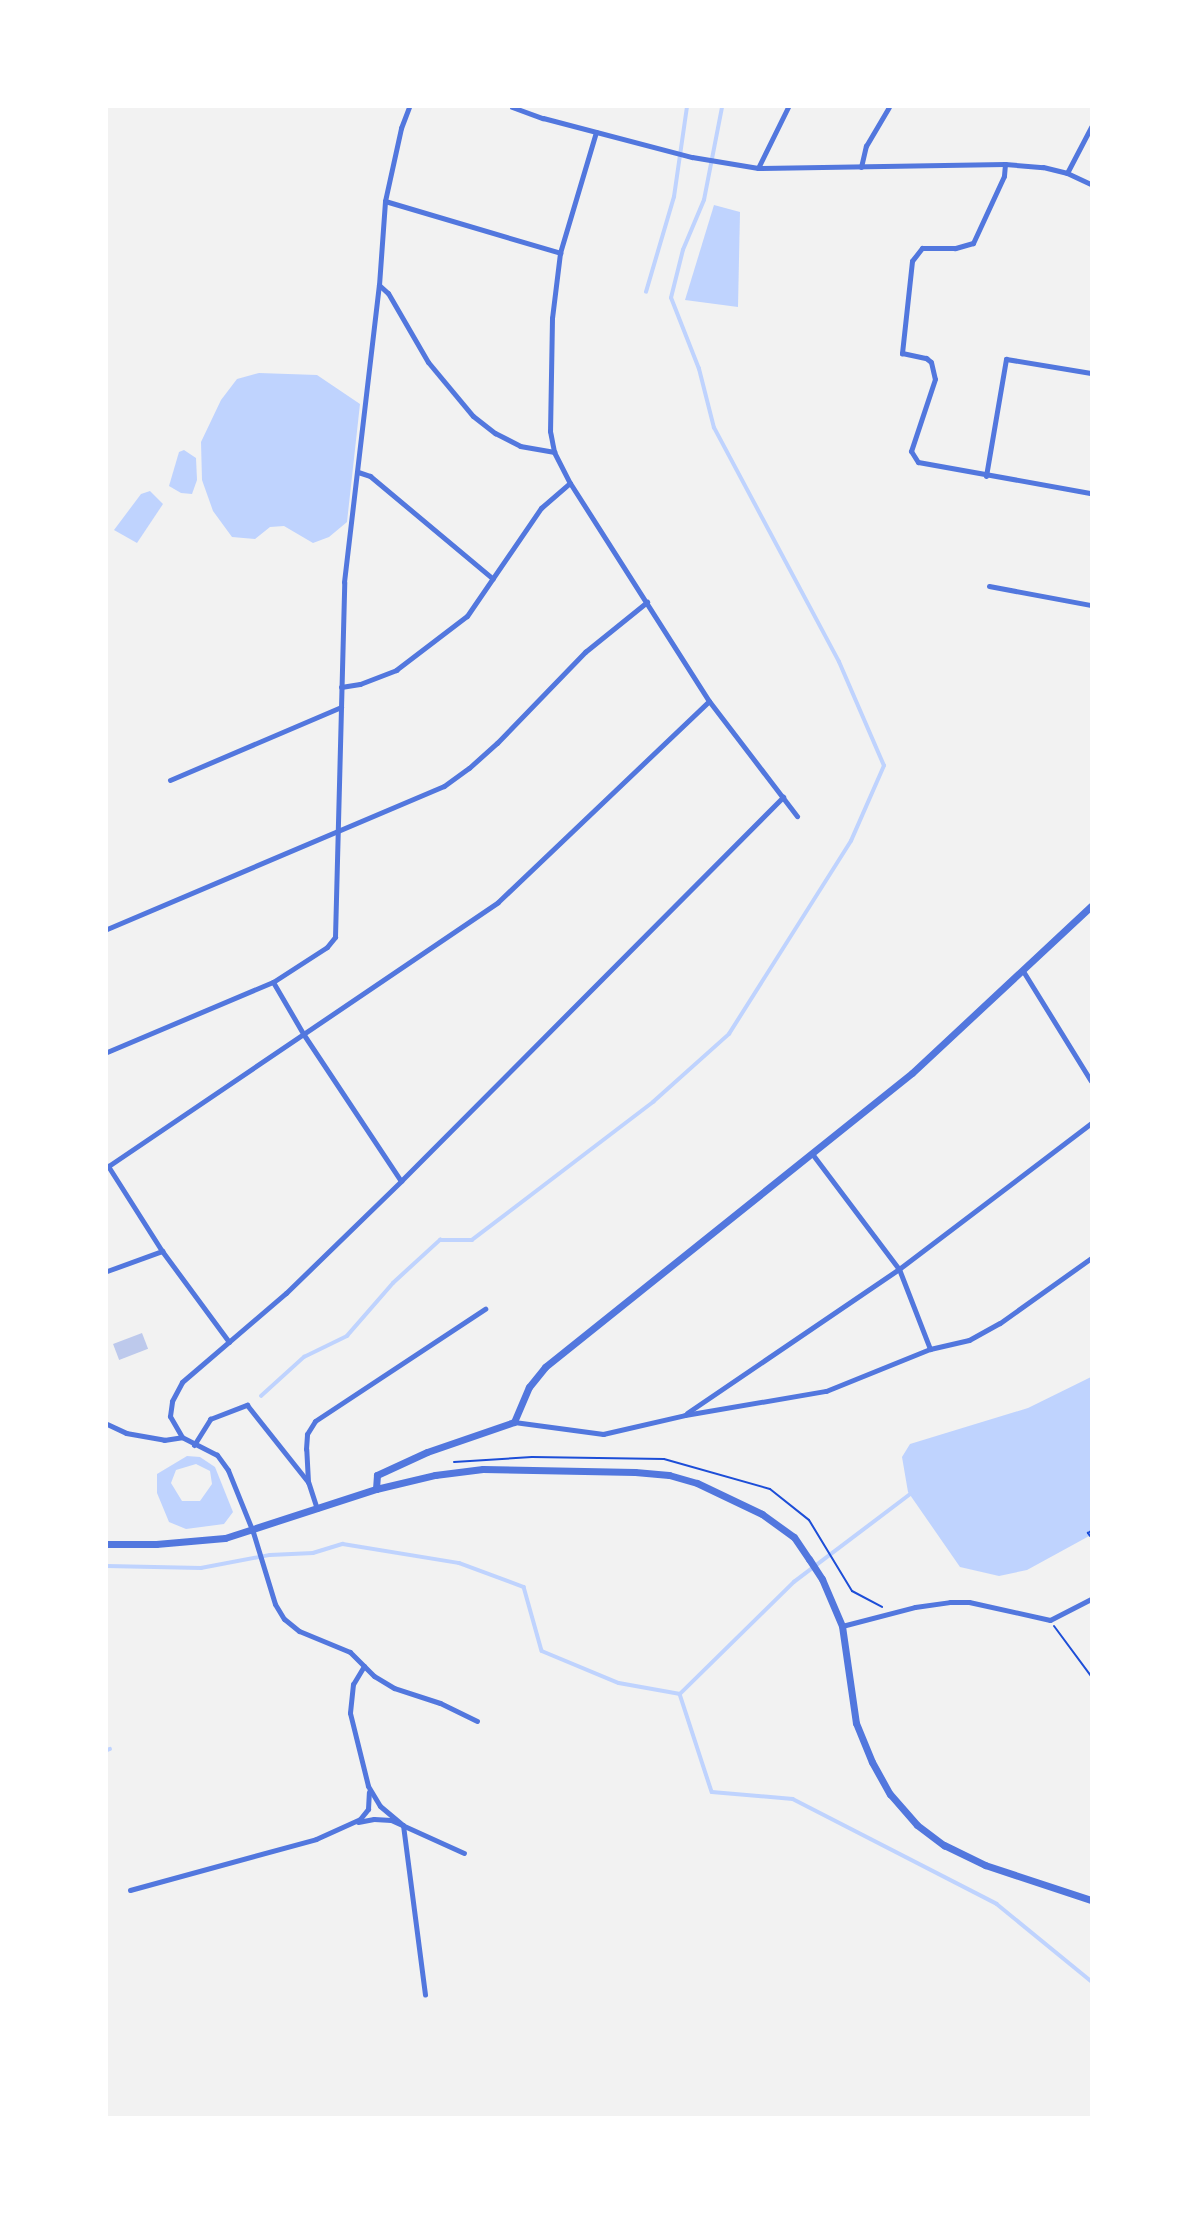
<!DOCTYPE html>
<html>
<head>
<meta charset="utf-8">
<style>
	body { margin:0 }
	#map { position:relative; width:1198px; height:2224px; overflow:hidden; background:#f2f2f2; font-family:"Noto Sans",sans-serif }
	div>[style] { position:absolute }
	[style*='--x'] { left:calc(var(--x)*1px); top:calc(var(--y)*1px); width:calc(var(--w)*1px); rotate:calc(var(--a)*1deg) }
	.water>* { inset:0; background:#bfd3fe }
	.stream>* { height:3.5px; margin:-1.75px; padding:0 1.75px; transform-origin:1.75px; border-radius:1.75px; background:#bfd3fe }
	.building>* { inset:0; background:#bdc9ec; transform-origin:0 0 }
	.path>* { height:2px; margin:-1px; padding:0 1px; transform-origin:1px; border-radius:1px; background:#1d4ed8 }
	.minor>* { height:5px; margin:-2.5px; padding:0 2.5px; transform-origin:2.5px; border-radius:2.5px; background:#5277de }
	.tertiary>* { height:7px; margin:-3.5px; padding:0 3.5px; transform-origin:3.5px; border-radius:3.5px; background:#5277de }
	span { translate:-50% -50%; white-space:nowrap; text-align:center; line-height:1.15; -webkit-text-stroke:5px #fff; paint-order:stroke }
	.frame { position:absolute; inset:0; border:108px solid #fff; pointer-events:none }
</style>
</head>
<body>
<div id="map">
	<div class="water">
		<div style="clip-path:polygon(714px 205px,740px 212px,738px 307px,685px 300px)"></div>
		<div style="clip-path:polygon(259px 373px,317px 375px,360px 404px,347px 522px,329px 537px,313px 543px,284px 526px,270px 527px,255px 539px,232px 537px,213px 511px,202px 480px,201px 442px,221px 400px,237px 379px)"></div>
		<div style="clip-path:polygon(184px 450px,196px 458px,197px 480px,192px 494px,181px 493px,169px 486px,179px 452px)"></div>
		<div style="clip-path:polygon(150px 491px,163px 504px,137px 543px,114px 530px,141px 494px)"></div>
		<div style="clip-path:polygon(1091px 1377px,1091px 1535px,1027px 1570px,999px 1576px,960px 1567px,908px 1492px,902px 1457px,910px 1444px,1028px 1408px)"></div>
		<div style="clip-path:polygon(evenodd,187px 1456px,200px 1457px,215px 1467px,233px 1512px,224px 1524px,186px 1529px,169px 1522px,157px 1493px,157px 1474px,187px 1456px,196px 1464px,210px 1471px,212px 1484px,200px 1501px,182px 1501px,171px 1483px,176px 1470px,196px 1464px)"></div>
	</div>
	<div class="stream">
		<div style="--x:646;--y:292;--w:99;--a:-73.6"></div>
		<div style="--x:674;--y:197;--w:91;--a:-81.8"></div>
		<div style="--x:261;--y:1396;--w:58;--a:-42.2"></div>
		<div style="--x:304;--y:1357;--w:48;--a:-26"></div>
		<div style="--x:347;--y:1336;--w:70;--a:-49"></div>
		<div style="--x:393;--y:1283;--w:64;--a:-42.5"></div>
		<div style="--x:440;--y:1240;--w:32;--a:0"></div>
		<div style="--x:472;--y:1240;--w:228;--a:-37.3"></div>
		<div style="--x:653;--y:1102;--w:102;--a:-41.8"></div>
		<div style="--x:729;--y:1034;--w:228;--a:-57.7"></div>
		<div style="--x:851;--y:841;--w:82;--a:-66.3"></div>
		<div style="--x:884;--y:766;--w:113;--a:-113.4"></div>
		<div style="--x:839;--y:662;--w:265;--a:-118.1"></div>
		<div style="--x:714;--y:428;--w:61;--a:-104.3"></div>
		<div style="--x:699;--y:369;--w:76;--a:-111.5"></div>
		<div style="--x:671;--y:298;--w:49;--a:-76"></div>
		<div style="--x:683;--y:250;--w:54;--a:-67.2"></div>
		<div style="--x:704;--y:200;--w:95;--a:-79"></div>
		<div style="--x:107;--y:1566;--w:94;--a:1.2"></div>
		<div style="--x:201;--y:1568;--w:70;--a:-10.7"></div>
		<div style="--x:270;--y:1555;--w:43;--a:-2.7"></div>
		<div style="--x:313;--y:1553;--w:31;--a:-17"></div>
		<div style="--x:343;--y:1544;--w:118;--a:9.3"></div>
		<div style="--x:459;--y:1563;--w:69;--a:20.3"></div>
		<div style="--x:524;--y:1587;--w:66;--a:74.3"></div>
		<div style="--x:542;--y:1651;--w:83;--a:22.6"></div>
		<div style="--x:619;--y:1683;--w:62;--a:10.2"></div>
		<div style="--x:680;--y:1694;--w:103;--a:71.9"></div>
		<div style="--x:712;--y:1792;--w:81;--a:4.9"></div>
		<div style="--x:793;--y:1799;--w:229;--a:27.2"></div>
		<div style="--x:997;--y:1904;--w:122;--a:39.3"></div>
		<div style="--x:680;--y:1694;--w:160;--a:-44.5"></div>
		<div style="--x:794;--y:1582;--w:149;--a:-37.1"></div>
		<div style="--x:107;--y:1750;--w:3;--a:-18"></div>
	</div>
	<div class="building">
		<div style="left:142px;top:1333px;width:17px;height:31px;rotate:69deg"></div>
	</div>
	<div class="path">
		<div style="--x:454;--y:1462;--w:78;--a:-3.7"></div>
		<div style="--x:532;--y:1457;--w:132;--a:0.9"></div>
		<div style="--x:664;--y:1459;--w:110;--a:15.8"></div>
		<div style="--x:770;--y:1489;--w:50;--a:38.5"></div>
		<div style="--x:809;--y:1520;--w:83;--a:58.8"></div>
		<div style="--x:852;--y:1591;--w:34;--a:28"></div>
		<div style="--x:1090;--y:1536;--w:4;--a:-124"></div>
		<div style="--x:1088;--y:1533;--w:4;--a:-34"></div>
		<div style="--x:1054;--y:1626;--w:62;--a:53.5"></div>
	</div>
	<div class="minor">
		<div style="--x:512;--y:107;--w:33;--a:20"></div>
		<div style="--x:543;--y:118;--w:154;--a:14.7"></div>
		<div style="--x:692;--y:157;--w:67;--a:9.5"></div>
		<div style="--x:758;--y:168;--w:247;--a:-0.9"></div>
		<div style="--x:1005;--y:164;--w:38;--a:5"></div>
		<div style="--x:1043;--y:167;--w:25;--a:14"></div>
		<div style="--x:1067;--y:173;--w:26;--a:25"></div>
		<div style="--x:596;--y:132;--w:126;--a:106.6"></div>
		<div style="--x:560;--y:253;--w:65;--a:97"></div>
		<div style="--x:552;--y:318;--w:113;--a:91"></div>
		<div style="--x:550;--y:431;--w:21;--a:79"></div>
		<div style="--x:554;--y:452;--w:35;--a:63"></div>
		<div style="--x:570;--y:483;--w:259;--a:57.5"></div>
		<div style="--x:709;--y:701;--w:145;--a:52.6"></div>
		<div style="--x:1005;--y:164;--w:12;--a:95"></div>
		<div style="--x:1004;--y:176;--w:74;--a:114.8"></div>
		<div style="--x:973;--y:243;--w:19;--a:164"></div>
		<div style="--x:955;--y:248;--w:33;--a:180"></div>
		<div style="--x:922;--y:248;--w:16;--a:128"></div>
		<div style="--x:912;--y:261;--w:93;--a:96.2"></div>
		<div style="--x:902;--y:353;--w:25;--a:12"></div>
		<div style="--x:926;--y:358;--w:6;--a:39"></div>
		<div style="--x:931;--y:362;--w:17;--a:77"></div>
		<div style="--x:935;--y:379;--w:76;--a:108.4"></div>
		<div style="--x:911;--y:451;--w:13;--a:58"></div>
		<div style="--x:918;--y:462;--w:176;--a:10.2"></div>
		<div style="--x:861;--y:167;--w:22;--a:-77"></div>
		<div style="--x:866;--y:146;--w:45;--a:-59.5"></div>
		<div style="--x:758;--y:168;--w:68;--a:-63.8"></div>
		<div style="--x:1067;--y:173;--w:52;--a:-62.4"></div>
		<div style="--x:385;--y:201;--w:183;--a:16.5"></div>
		<div style="--x:379;--y:285;--w:12;--a:42"></div>
		<div style="--x:388;--y:293;--w:80;--a:59.9"></div>
		<div style="--x:428;--y:362;--w:70;--a:50.2"></div>
		<div style="--x:473;--y:416;--w:28;--a:38"></div>
		<div style="--x:495;--y:433;--w:28;--a:27"></div>
		<div style="--x:520;--y:446;--w:35;--a:10"></div>
		<div style="--x:358;--y:472;--w:13;--a:18"></div>
		<div style="--x:370;--y:476;--w:160;--a:39.9"></div>
		<div style="--x:986;--y:476;--w:119;--a:-80.3"></div>
		<div style="--x:1006;--y:359;--w:86;--a:9.4"></div>
		<div style="--x:989;--y:586;--w:104;--a:10.6"></div>
		<div style="--x:341;--y:687;--w:19;--a:-9"></div>
		<div style="--x:360;--y:684;--w:39;--a:-21"></div>
		<div style="--x:396;--y:670;--w:89;--a:-37.3"></div>
		<div style="--x:467;--y:616;--w:131;--a:-55.6"></div>
		<div style="--x:541;--y:508;--w:38;--a:-41"></div>
		<div style="--x:170;--y:780;--w:186;--a:-23.1"></div>
		<div style="--x:107;--y:929;--w:366;--a:-23"></div>
		<div style="--x:444;--y:786;--w:31;--a:-36"></div>
		<div style="--x:469;--y:768;--w:38;--a:-42"></div>
		<div style="--x:497;--y:743;--w:127;--a:-46"></div>
		<div style="--x:585;--y:652;--w:80;--a:-38.9"></div>
		<div style="--x:1023;--y:971;--w:129;--a:58.3"></div>
		<div style="--x:273;--y:982;--w:61;--a:59.7"></div>
		<div style="--x:304;--y:1035;--w:175;--a:56.4"></div>
		<div style="--x:107;--y:1052;--w:180;--a:-22.9"></div>
		<div style="--x:273;--y:982;--w:64;--a:-32.9"></div>
		<div style="--x:327;--y:947;--w:13;--a:-51"></div>
		<div style="--x:335;--y:937;--w:355;--a:-88.5"></div>
		<div style="--x:344;--y:582;--w:299;--a:-83.3"></div>
		<div style="--x:379;--y:285;--w:84;--a:-85.9"></div>
		<div style="--x:385;--y:201;--w:75;--a:-77.6"></div>
		<div style="--x:401;--y:128;--w:22;--a:-69"></div>
		<div style="--x:813;--y:1155;--w:143;--a:53"></div>
		<div style="--x:899;--y:1269;--w:86;--a:68.8"></div>
		<div style="--x:108;--y:1166;--w:101;--a:57.6"></div>
		<div style="--x:162;--y:1251;--w:113;--a:53.6"></div>
		<div style="--x:107;--y:1167;--w:472;--a:-34.1"></div>
		<div style="--x:498;--y:902;--w:291;--a:-43.6"></div>
		<div style="--x:107;--y:1271;--w:59;--a:-20"></div>
		<div style="--x:687;--y:1413;--w:256;--a:-34.2"></div>
		<div style="--x:899;--y:1269;--w:241;--a:-37.2"></div>
		<div style="--x:514;--y:1422;--w:90;--a:7.7"></div>
		<div style="--x:603;--y:1434;--w:84;--a:-13"></div>
		<div style="--x:685;--y:1415;--w:143;--a:-9.7"></div>
		<div style="--x:826;--y:1391;--w:112;--a:-22"></div>
		<div style="--x:930;--y:1349;--w:40;--a:-13"></div>
		<div style="--x:969;--y:1340;--w:35;--a:-29"></div>
		<div style="--x:1000;--y:1323;--w:112;--a:-35.5"></div>
		<div style="--x:107;--y:1424;--w:21;--a:25"></div>
		<div style="--x:126;--y:1433;--w:39;--a:10"></div>
		<div style="--x:164;--y:1440;--w:18;--a:-9"></div>
		<div style="--x:194;--y:1445;--w:31;--a:-58"></div>
		<div style="--x:210;--y:1419;--w:40;--a:-21"></div>
		<div style="--x:247;--y:1405;--w:98;--a:51.6"></div>
		<div style="--x:317;--y:1509;--w:28;--a:-108"></div>
		<div style="--x:308;--y:1482;--w:33;--a:-93"></div>
		<div style="--x:306;--y:1449;--w:15;--a:-86"></div>
		<div style="--x:307;--y:1434;--w:15;--a:-58"></div>
		<div style="--x:315;--y:1421;--w:204;--a:-33.4"></div>
		<div style="--x:842;--y:1626;--w:75;--a:-14.6"></div>
		<div style="--x:915;--y:1607;--w:35;--a:-8"></div>
		<div style="--x:950;--y:1602;--w:19;--a:0"></div>
		<div style="--x:969;--y:1602;--w:83;--a:12.5"></div>
		<div style="--x:1050;--y:1620;--w:46;--a:-27.1"></div>
		<div style="--x:364;--y:1666;--w:21;--a:121"></div>
		<div style="--x:353;--y:1684;--w:29;--a:96"></div>
		<div style="--x:350;--y:1713;--w:75;--a:76.1"></div>
		<div style="--x:368;--y:1786;--w:23;--a:59"></div>
		<div style="--x:380;--y:1806;--w:30;--a:40"></div>
		<div style="--x:403;--y:1825;--w:171;--a:82.6"></div>
		<div style="--x:477;--y:1721;--w:41;--a:-154.1"></div>
		<div style="--x:440;--y:1703;--w:48;--a:-161.9"></div>
		<div style="--x:394;--y:1688;--w:23;--a:-149"></div>
		<div style="--x:374;--y:1676;--w:34;--a:-135"></div>
		<div style="--x:350;--y:1652;--w:55;--a:-157.6"></div>
		<div style="--x:299;--y:1631;--w:19;--a:-141"></div>
		<div style="--x:284;--y:1619;--w:17;--a:-121"></div>
		<div style="--x:275;--y:1604;--w:75;--a:-107"></div>
		<div style="--x:253;--y:1532;--w:67;--a:-112"></div>
		<div style="--x:228;--y:1470;--w:19;--a:-126"></div>
		<div style="--x:217;--y:1455;--w:39;--a:-153"></div>
		<div style="--x:182;--y:1437;--w:24;--a:-120"></div>
		<div style="--x:170;--y:1416;--w:15;--a:-82"></div>
		<div style="--x:172;--y:1401;--w:21;--a:-62"></div>
		<div style="--x:182;--y:1382;--w:137;--a:-40.6"></div>
		<div style="--x:286;--y:1293;--w:161;--a:-44.2"></div>
		<div style="--x:401;--y:1181;--w:542;--a:-45.15"></div>
		<div style="--x:358;--y:1822;--w:16;--a:-11"></div>
		<div style="--x:374;--y:1819;--w:17;--a:3"></div>
		<div style="--x:391;--y:1820;--w:80;--a:24.3"></div>
		<div style="--x:130;--y:1890;--w:193;--a:-15.3"></div>
		<div style="--x:316;--y:1839;--w:48;--a:-24.4"></div>
		<div style="--x:360;--y:1819;--w:13;--a:-51"></div>
		<div style="--x:368;--y:1809;--w:17;--a:-87"></div>
	</div>
	<div class="tertiary">
		<div style="--x:376;--y:1489;--w:14;--a:-86"></div>
		<div style="--x:377;--y:1475;--w:55;--a:-24.7"></div>
		<div style="--x:427;--y:1452;--w:92;--a:-19"></div>
		<div style="--x:514;--y:1422;--w:38;--a:-67"></div>
		<div style="--x:529;--y:1387;--w:26;--a:-51"></div>
		<div style="--x:545;--y:1367;--w:470;--a:-38.7"></div>
		<div style="--x:912;--y:1073;--w:245;--a:-43"></div>
		<div style="--x:107;--y:1544;--w:49;--a:0"></div>
		<div style="--x:156;--y:1544;--w:69;--a:-5"></div>
		<div style="--x:225;--y:1538;--w:159;--a:-18"></div>
		<div style="--x:376;--y:1489;--w:61;--a:-13.3"></div>
		<div style="--x:435;--y:1475;--w:48;--a:-7.1"></div>
		<div style="--x:483;--y:1469;--w:152;--a:1.1"></div>
		<div style="--x:635;--y:1472;--w:34;--a:5"></div>
		<div style="--x:669;--y:1475;--w:29;--a:16"></div>
		<div style="--x:697;--y:1483;--w:72;--a:25.5"></div>
		<div style="--x:762;--y:1514;--w:39;--a:36"></div>
		<div style="--x:794;--y:1537;--w:27;--a:56"></div>
		<div style="--x:809;--y:1559;--w:24;--a:57"></div>
		<div style="--x:822;--y:1579;--w:51;--a:66.9"></div>
		<div style="--x:842;--y:1626;--w:98;--a:81.8"></div>
		<div style="--x:856;--y:1723;--w:42;--a:67.7"></div>
		<div style="--x:872;--y:1762;--w:37;--a:61"></div>
		<div style="--x:890;--y:1794;--w:41;--a:48.9"></div>
		<div style="--x:917;--y:1825;--w:34;--a:37"></div>
		<div style="--x:944;--y:1845;--w:46;--a:26"></div>
		<div style="--x:985;--y:1865;--w:112;--a:18.3"></div>
	</div>
	<div class="frame"></div>
</div>
</body>
</html>
